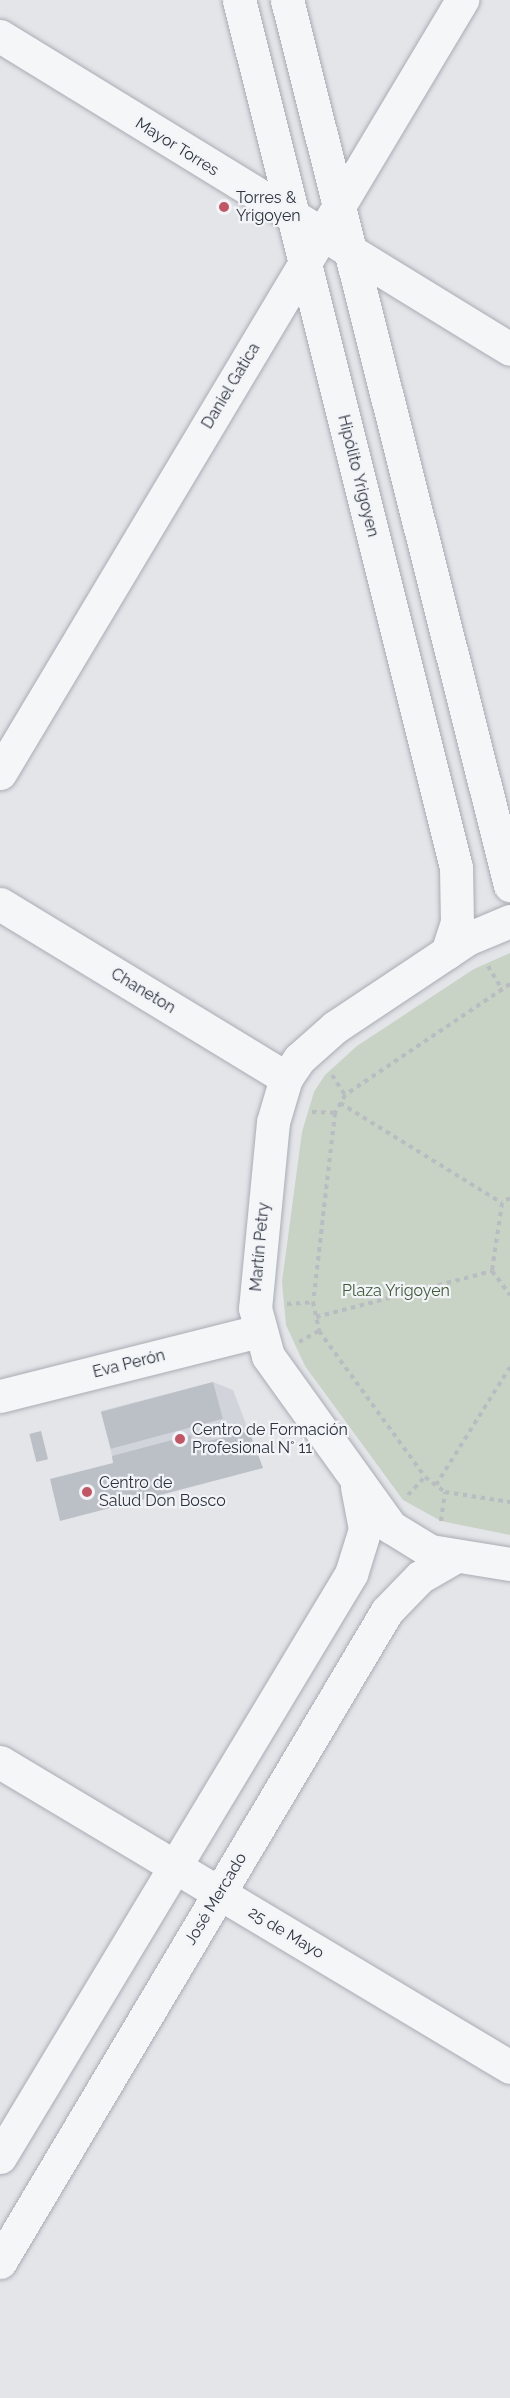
<!DOCTYPE html>
<html>
<head>
<meta charset="utf-8">
<style>
	body { margin:0 }
	#map { position:relative; width:510px; height:2398px; overflow:hidden; background:#e3e5e9; font-family:Raleway,sans-serif }
	div>[style] { position:absolute }
	[style*='--x'] { left:calc(var(--x)*1px); top:calc(var(--y)*1px); width:calc(var(--w)*1px); rotate:calc(var(--a)*1deg) }
	.built>* { inset:0; background:#d1d5db }
	.green>* { inset:0; background:#c8d2c5 }
	.building>* { inset:0; background:#bbbfc6; transform-origin:0 0 }
	.path>* { height:4px; margin-top:-2px; transform-origin:0; background:repeating-linear-gradient(90deg,#b9bcc1 0 4.5px,transparent 0 9px) }
	.roads { filter:drop-shadow(0 0 2px #a9acb3) drop-shadow(0 0 2px #a9acb3) }
	.minor>* { height:33px; margin:-16.5px; padding:0 16.5px; transform-origin:16.5px; border-radius:16.5px; background:#f5f6f8 }
	.dots>* { width:16px; height:16px; translate:-50% -50%; box-sizing:border-box; border:3px solid #f2f4f7; border-radius:50% }
	span { translate:-50% -50%; white-space:nowrap; text-align:center; line-height:1.15; -webkit-text-stroke:4.5px #f2f4f7; paint-order:stroke }
	.street-label { font-size:16px; color:#2d3440 }
	.poi-label { font-size:16px; color:#2d3440 }
	.left { translate:0 -50%; text-align:left }
	.park-label { font-size:16px; color:#415a3b }
</style>
</head>
<body>
<div id="map">
	<div class="built">
		<div style="clip-path:polygon(213px 1382px,233px 1390px,263px 1468px,124px 1505px,101px 1411px)"></div>
	</div>
	<div class="green">
		<div style="clip-path:polygon(510px 953px,510px 1535px,441px 1521px,403px 1500px,305px 1366px,286px 1325px,282px 1282px,302px 1132px,314px 1092px,325px 1075px,357px 1046px,474px 969px)"></div>
	</div>
	<div class="building">
		<div style="left:213px;top:1382px;width:38px;height:116px;rotate:75deg"></div>
		<div style="left:41px;top:1431px;width:29px;height:12px;rotate:76deg"></div>
		<div style="clip-path:polygon(249px 1431px,263px 1468px,60px 1521px,50px 1479px,113px 1463px,112px 1456px,191px 1435px,193px 1445px)"></div>
	</div>
	<div class="path">
		<div style="--x:488;--y:966;--w:23;--a:59"></div>
		<div style="--x:510;--y:984;--w:199;--a:146.1"></div>
		<div style="--x:345;--y:1095;--w:21;--a:119"></div>
		<div style="--x:335;--y:1113;--w:190;--a:96.6"></div>
		<div style="--x:313;--y:1302;--w:30;--a:78"></div>
		<div style="--x:319;--y:1331;--w:180;--a:54"></div>
		<div style="--x:425;--y:1477;--w:25;--a:37"></div>
		<div style="--x:445;--y:1492;--w:66;--a:8.7"></div>
		<div style="--x:332;--y:1075;--w:24;--a:57"></div>
		<div style="--x:340;--y:1103;--w:190;--a:31.7"></div>
		<div style="--x:312;--y:1112;--w:23;--a:2"></div>
		<div style="--x:510;--y:1198;--w:9;--a:148"></div>
		<div style="--x:502;--y:1203;--w:69;--a:98.4"></div>
		<div style="--x:492;--y:1271;--w:30;--a:53"></div>
		<div style="--x:287;--y:1304;--w:26;--a:-4"></div>
		<div style="--x:316;--y:1317;--w:182;--a:-14.6"></div>
		<div style="--x:299;--y:1342;--w:23;--a:-29"></div>
		<div style="--x:436;--y:1485;--w:139;--a:-57.9"></div>
		<div style="--x:408;--y:1495;--w:25;--a:-47"></div>
		<div style="--x:441;--y:1521;--w:29;--a:-82"></div>
	</div>
	<div class="roads">
		<div class="minor">
			<div style="--x:239;--y:0;--w:894;--a:75.95"></div>
			<div style="--x:456;--y:867;--w:55;--a:89"></div>
			<div style="--x:457;--y:922;--w:32;--a:108"></div>
			<div style="--x:287;--y:0;--w:913;--a:75.86"></div>
			<div style="--x:0;--y:36;--w:598;--a:31.54"></div>
			<div style="--x:0;--y:773;--w:901;--a:-59.13"></div>
			<div style="--x:0;--y:904;--w:335;--a:31.3"></div>
			<div style="--x:510;--y:921;--w:47;--a:157.3"></div>
			<div style="--x:467;--y:939;--w:159;--a:146.3"></div>
			<div style="--x:335;--y:1027;--w:48;--a:138.4"></div>
			<div style="--x:299;--y:1059;--w:23;--a:124"></div>
			<div style="--x:286;--y:1078;--w:46;--a:106.5"></div>
			<div style="--x:273;--y:1122;--w:187;--a:95.5"></div>
			<div style="--x:255;--y:1308;--w:50;--a:74.8"></div>
			<div style="--x:268;--y:1356;--w:211;--a:54.3"></div>
			<div style="--x:391;--y:1527;--w:46;--a:31.6"></div>
			<div style="--x:430;--y:1551;--w:81;--a:9.2"></div>
			<div style="--x:0;--y:1396;--w:267;--a:-14.1"></div>
			<div style="--x:0;--y:1762;--w:594;--a:30.88"></div>
			<div style="--x:0;--y:2157;--w:681;--a:-58.95"></div>
			<div style="--x:351;--y:1574;--w:47;--a:-72.7"></div>
			<div style="--x:365;--y:1529;--w:43;--a:-100.8"></div>
			<div style="--x:0;--y:2262;--w:757;--a:-59.27"></div>
			<div style="--x:387;--y:1611;--w:47;--a:-45.9"></div>
			<div style="--x:420;--y:1577;--w:39;--a:-30"></div>
		</div>
	</div>
	<div class="dots">
		<div style="left:224px;top:207px;background:#c05766"></div>
		<div style="left:180px;top:1439px;background:#c05766"></div>
		<div style="left:87px;top:1492px;background:#c05766"></div>
	</div>
	<div class="street-label">
		<span style="left:177px;top:147px;rotate:32deg">Mayor Torres</span>
		<span style="left:231px;top:386px;rotate:-59deg">Daniel Gatica</span>
		<span style="left:358px;top:476px;rotate:76deg">Hipólito Yrigoyen</span>
		<span style="left:143px;top:991px;rotate:31deg">Chaneton</span>
		<span style="left:260px;top:1247px;rotate:-85deg">Martín Petry</span>
		<span style="left:129px;top:1364px;rotate:-14deg">Eva Perón</span>
		<span style="left:216px;top:1899px;rotate:-59deg">José Mercado</span>
		<span style="left:286px;top:1933px;rotate:31deg">25 de Mayo</span>
	</div>
	<div class="poi-label">
		<span class="left" style="left:236px;top:207px">Torres &amp;<br>Yrigoyen</span>
		<span class="left" style="left:192px;top:1439px">Centro de Formación<br>Profesional N° 11</span>
		<span class="left" style="left:99px;top:1492px">Centro de<br>Salud Don Bosco</span>
	</div>
	<div class="park-label">
		<span style="left:396px;top:1291px">Plaza Yrigoyen</span>
	</div>
</div>
</body>
</html>
